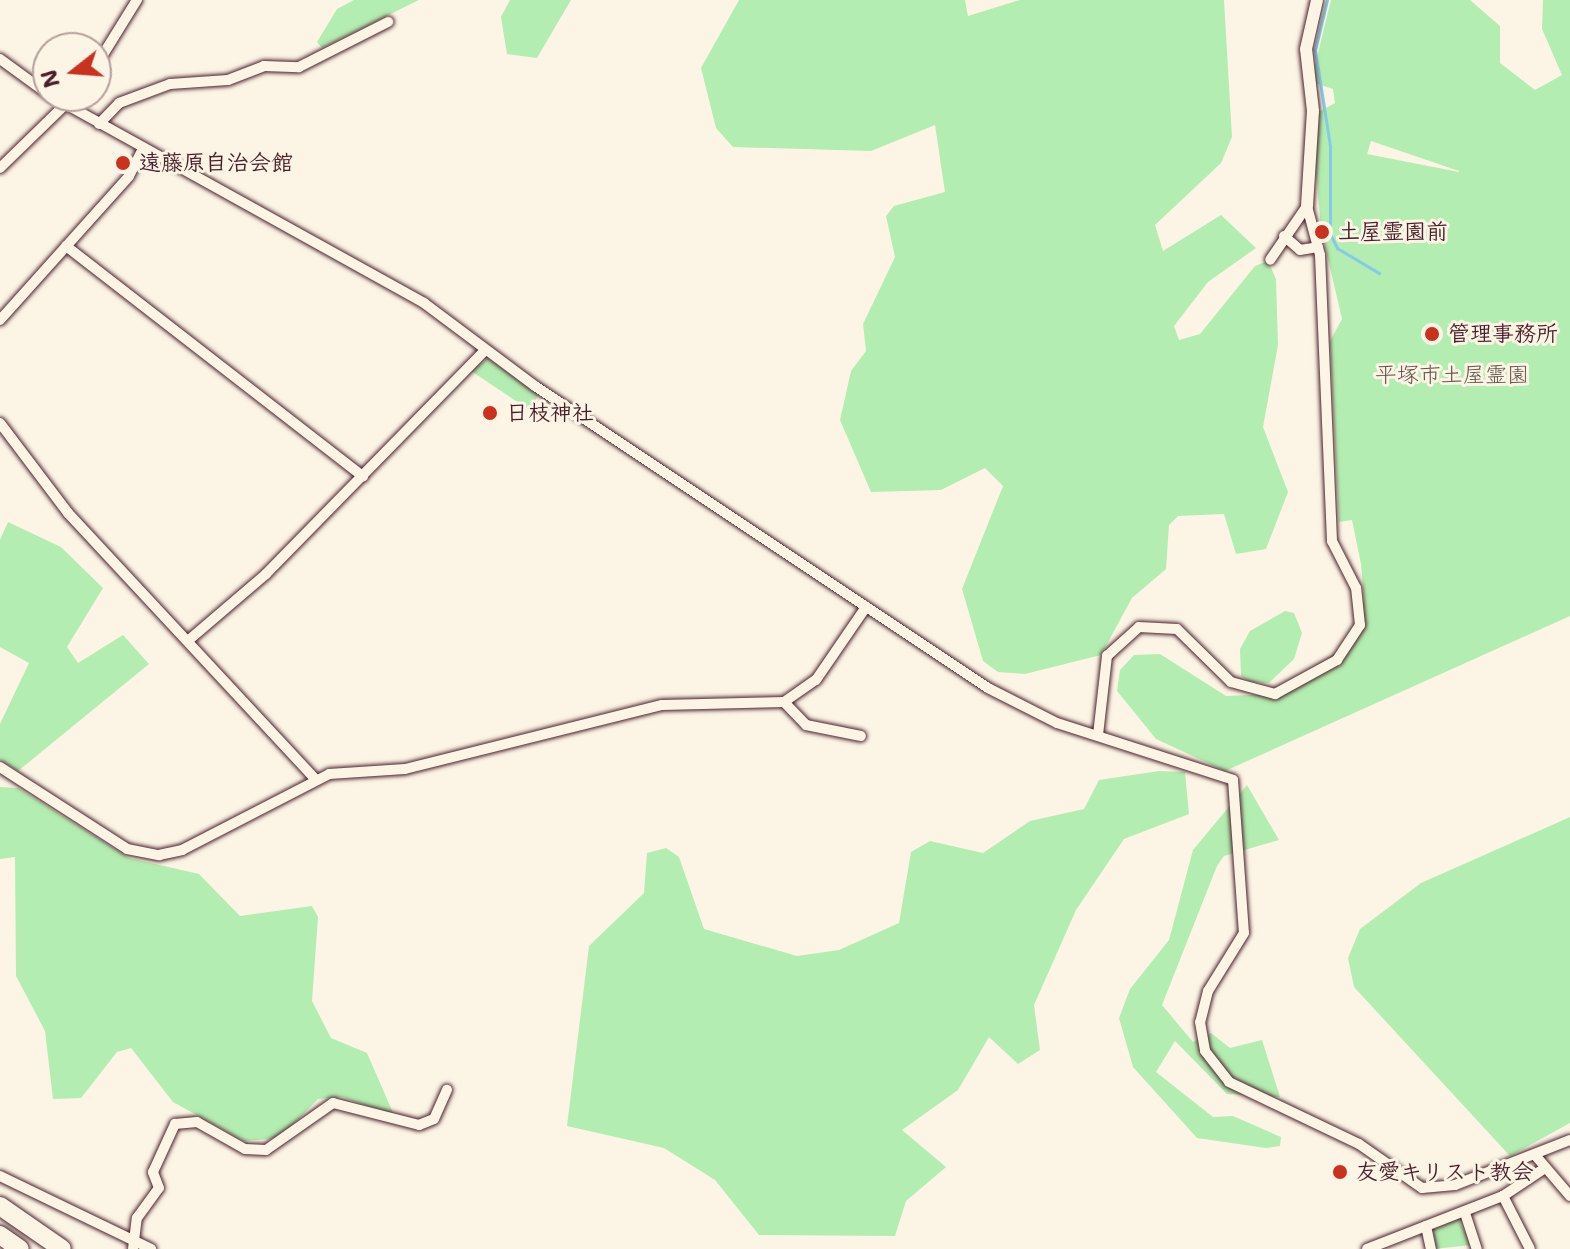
<!DOCTYPE html>
<html>
<head>
<meta charset="utf-8">
<style>
	body { margin:0 }
	#map { position:relative; width:1570px; height:1249px; overflow:hidden; background:#fcf5e5; font-family:"Shantell Sans","Klee One",sans-serif }
	div>[style] { position:absolute }
	[style*='--x'] { left:calc(var(--x)*1px); top:calc(var(--y)*1px); width:calc(var(--w)*1px); rotate:calc(var(--a)*1deg) }
	.green>* { inset:0; background:#b4edb1 }
	.stream>* { height:3px; margin:-1.5px; padding:0 1.5px; transform-origin:1.5px; border-radius:1.5px; background:#84cce5 }
	.roads { filter:drop-shadow(0 0 2px #4a1f2b) drop-shadow(0 0 2px #4a1f2b) }
	.minor>* { height:10px; margin:-5px; padding:0 5px; transform-origin:5px; border-radius:5px; background:#fcf5e5 }
	.tertiary>* { height:12px; margin:-6px; padding:0 6px; transform-origin:6px; border-radius:6px; background:#fcf5e5 }
	.motorway>* { height:18px; margin:-9px; padding:0 9px; transform-origin:9px; border-radius:9px; background:#fcf5e5 }
	.dots>* { width:22px; height:22px; translate:-50% -50%; box-sizing:border-box; border:4px solid #fcf5e5; border-radius:50% }
	span { translate:-50% -50%; white-space:nowrap; text-align:center; line-height:1.15; -webkit-text-stroke:6px #fcf5e5; paint-order:stroke }
	.poi-label { font-size:22px; color:#4a1f2b; font-weight:700 }
	.left { translate:0 -50%; text-align:left }
	.park-label { font-size:22px; color:#64524c }
	.north { position:absolute; left:32px; top:32px; width:80px; height:80px; box-sizing:border-box; background:#fcf5e5; border:2px solid #b59f9b; border-radius:50%; rotate:253deg; font-size:22px; font-weight:700; line-height:32px; text-align:center; color:#4a1f2b }
	.north::after { content:''; display:block; margin:auto; width:28px; height:36px; background:#c8321e; clip-path:polygon(50% 0,100% 100%,50% 72%,0 100%) }
</style>
</head>
<body>
<div id="map">
	<div class="green">
		<div style="clip-path:polygon(354px 0,419px 0,322px 48px,317px 42px,337px 9px)"></div>
		<div style="clip-path:polygon(510px 0,571px 0,537px 58px,507px 54px,501px 17px)"></div>
		<div style="clip-path:polygon(739px 0,965px 0,968px 16px,1020px 0,1224px 0,1232px 137px,1221px 163px,1155px 225px,1163px 251px,1221px 215px,1256px 248px,1208px 282px,1174px 326px,1179px 340px,1200px 334px,1255px 266px,1268px 261px,1276px 279px,1278px 345px,1263px 427px,1288px 492px,1266px 549px,1236px 554px,1224px 514px,1178px 516px,1169px 525px,1166px 569px,1132px 598px,1101px 655px,1025px 674px,998px 672px,983px 661px,962px 589px,1003px 486px,985px 468px,941px 490px,871px 492px,840px 420px,851px 371px,866px 351px,863px 324px,895px 257px,886px 216px,894px 206px,945px 192px,935px 125px,871px 151px,733px 147px,716px 128px,701px 68px)"></div>
		<div style="clip-path:polygon(evenodd,1331px 0,1470px 0,1500px 26px,1500px 63px,1535px 90px,1562px 75px,1542px 29px,1543px 0,1570px 0,1570px 616px,1225px 771px,1156px 739px,1117px 691px,1120px 670px,1134px 655px,1160px 654px,1226px 696px,1272px 694px,1355px 640px,1364px 600px,1361px 564px,1352px 520px,1339px 522px,1330px 341px,1342px 319px,1321px 229px,1311px 116px,1335px 103px,1333px 89px,1311px 82px,1331px 0,1371px 141px,1459px 171px,1459px 172px,1367px 154px,1371px 141px)"></div>
		<div style="clip-path:polygon(488px 358px,539px 395px,528px 409px,471px 371px)"></div>
		<div style="clip-path:polygon(8px 522px,61px 547px,103px 588px,67px 647px,78px 663px,123px 635px,149px 664px,18px 771px,0 760px,0 724px,29px 663px,0 647px,0 540px)"></div>
		<div style="clip-path:polygon(1285px 611px,1294px 613px,1302px 633px,1294px 659px,1269px 683px,1251px 682px,1241px 676px,1240px 649px,1250px 631px)"></div>
		<div style="clip-path:polygon(1159px 771px,1185px 772px,1189px 814px,1124px 839px,1076px 910px,1034px 1005px,1040px 1050px,1018px 1064px,989px 1037px,958px 1090px,902px 1130px,946px 1167px,906px 1201px,895px 1236px,759px 1235px,715px 1180px,664px 1148px,567px 1126px,589px 946px,644px 893px,647px 853px,666px 848px,679px 857px,704px 929px,797px 956px,839px 950px,899px 923px,911px 852px,930px 841px,983px 853px,1030px 821px,1084px 809px,1099px 780px)"></div>
		<div style="clip-path:polygon(1247px 785px,1279px 840px,1224px 856px,1217px 866px,1162px 1005px,1193px 1042px,1211px 1033px,1230px 1048px,1262px 1040px,1280px 1097px,1227px 1094px,1175px 1041px,1156px 1072px,1213px 1117px,1233px 1116px,1281px 1137px,1280px 1146px,1266px 1148px,1197px 1138px,1133px 1067px,1119px 1018px,1130px 989px,1169px 940px,1193px 850px)"></div>
		<div style="clip-path:polygon(0 787px,18px 788px,129px 858px,199px 874px,240px 916px,312px 906px,318px 917px,312px 1001px,331px 1038px,367px 1053px,394px 1115px,342px 1097px,318px 1099px,280px 1138px,244px 1141px,173px 1102px,131px 1048px,117px 1052px,81px 1098px,53px 1099px,45px 1031px,16px 976px,15px 857px,0 859px)"></div>
		<div style="clip-path:polygon(1570px 817px,1570px 1123px,1510px 1156px,1354px 987px,1348px 958px,1360px 929px,1421px 883px)"></div>
		<div style="clip-path:polygon(1458px 1218px,1471px 1245px,1434px 1249px,1433px 1227px)"></div>
	</div>
	<div class="stream">
		<div style="--x:1327;--y:0;--w:51;--a:103.5"></div>
		<div style="--x:1315;--y:50;--w:97;--a:81.1"></div>
		<div style="--x:1330;--y:146;--w:88;--a:90"></div>
		<div style="--x:1330;--y:234;--w:16;--a:63"></div>
		<div style="--x:1337;--y:248;--w:49;--a:30.8"></div>
	</div>
	<div class="roads">
		<div class="minor">
			<div style="--x:0;--y:59;--w:59;--a:36.1"></div>
			<div style="--x:96;--y:66;--w:78;--a:-58.2"></div>
			<div style="--x:51;--y:96;--w:427;--a:29"></div>
			<div style="--x:424;--y:303;--w:139;--a:36.8"></div>
			<div style="--x:535;--y:386;--w:544;--a:33.69"></div>
			<div style="--x:988;--y:688;--w:77;--a:26.9"></div>
			<div style="--x:1057;--y:723;--w:185;--a:17.9"></div>
			<div style="--x:1233;--y:780;--w:153;--a:85.9"></div>
			<div style="--x:1244;--y:933;--w:68;--a:121.8"></div>
			<div style="--x:1208;--y:991;--w:32;--a:104"></div>
			<div style="--x:1200;--y:1022;--w:29;--a:80"></div>
			<div style="--x:1205;--y:1051;--w:39;--a:52"></div>
			<div style="--x:1229;--y:1082;--w:144;--a:25.5"></div>
			<div style="--x:1359;--y:1144;--w:77;--a:34.9"></div>
			<div style="--x:1422;--y:1188;--w:33;--a:-5"></div>
			<div style="--x:1455;--y:1185;--w:123;--a:-21.4"></div>
			<div style="--x:99;--y:124;--w:29;--a:-46"></div>
			<div style="--x:119;--y:103;--w:54;--a:-20.4"></div>
			<div style="--x:170;--y:84;--w:58;--a:-3.9"></div>
			<div style="--x:228;--y:80;--w:39;--a:-21"></div>
			<div style="--x:264;--y:66;--w:35;--a:2"></div>
			<div style="--x:299;--y:67;--w:100;--a:-26.8"></div>
			<div style="--x:0;--y:168;--w:103;--a:-44.2"></div>
			<div style="--x:1284;--y:236;--w:21;--a:41"></div>
			<div style="--x:1300;--y:250;--w:18;--a:-9"></div>
			<div style="--x:66;--y:246;--w:376;--a:37.8"></div>
			<div style="--x:0;--y:320;--w:193;--a:-48.1"></div>
			<div style="--x:129;--y:176;--w:29;--a:-63"></div>
			<div style="--x:0;--y:423;--w:113;--a:52.9"></div>
			<div style="--x:68;--y:513;--w:363;--a:47.1"></div>
			<div style="--x:190;--y:639;--w:100;--a:-40.5"></div>
			<div style="--x:266;--y:574;--w:313;--a:-45.6"></div>
			<div style="--x:784;--y:702;--w:32;--a:46"></div>
			<div style="--x:806;--y:725;--w:56;--a:11.3"></div>
			<div style="--x:1098;--y:735;--w:80;--a:-83.5"></div>
			<div style="--x:1107;--y:656;--w:43;--a:-42.2"></div>
			<div style="--x:1139;--y:627;--w:38;--a:3"></div>
			<div style="--x:1177;--y:629;--w:76;--a:44.5"></div>
			<div style="--x:1231;--y:682;--w:46;--a:15.3"></div>
			<div style="--x:1275;--y:694;--w:71;--a:-28.7"></div>
			<div style="--x:1337;--y:660;--w:42;--a:-56.7"></div>
			<div style="--x:1360;--y:625;--w:37;--a:-96"></div>
			<div style="--x:1356;--y:588;--w:53;--a:-117.1"></div>
			<div style="--x:1332;--y:541;--w:286;--a:-92.4"></div>
			<div style="--x:1320;--y:255;--w:51;--a:-104.9"></div>
			<div style="--x:1307;--y:206;--w:65;--a:124.4"></div>
			<div style="--x:0;--y:767;--w:151;--a:32.8"></div>
			<div style="--x:127;--y:849;--w:33;--a:11"></div>
			<div style="--x:159;--y:855;--w:24;--a:-12"></div>
			<div style="--x:182;--y:850;--w:165;--a:-27.3"></div>
			<div style="--x:329;--y:774;--w:76;--a:-3.8"></div>
			<div style="--x:405;--y:769;--w:265;--a:-14"></div>
			<div style="--x:662;--y:705;--w:122;--a:-1.4"></div>
			<div style="--x:784;--y:702;--w:39;--a:-35"></div>
			<div style="--x:816;--y:680;--w:85;--a:-55.6"></div>
			<div style="--x:1535;--y:1155;--w:54;--a:49.5"></div>
			<div style="--x:0;--y:1176;--w:168;--a:25.8"></div>
			<div style="--x:1503;--y:1196;--w:59;--a:63"></div>
			<div style="--x:1465;--y:1213;--w:38;--a:72"></div>
			<div style="--x:1426;--y:1226;--w:24;--a:78"></div>
			<div style="--x:133;--y:1249;--w:31;--a:-83"></div>
			<div style="--x:137;--y:1218;--w:37;--a:-54"></div>
			<div style="--x:159;--y:1188;--w:17;--a:-111"></div>
			<div style="--x:153;--y:1172;--w:53;--a:-65.4"></div>
			<div style="--x:175;--y:1124;--w:22;--a:-5"></div>
			<div style="--x:197;--y:1122;--w:55;--a:29.4"></div>
			<div style="--x:245;--y:1149;--w:21;--a:3"></div>
			<div style="--x:266;--y:1150;--w:82;--a:-35"></div>
			<div style="--x:333;--y:1103;--w:89;--a:14.3"></div>
			<div style="--x:419;--y:1125;--w:16;--a:-22"></div>
			<div style="--x:434;--y:1119;--w:32;--a:-66"></div>
			<div style="--x:1367;--y:1249;--w:146;--a:-21.3"></div>
			<div style="--x:1503;--y:1196;--w:50;--a:-33.7"></div>
		</div>
		<div class="tertiary">
			<div style="--x:1307;--y:206;--w:95;--a:-86.4"></div>
			<div style="--x:1313;--y:111;--w:62;--a:-96.4"></div>
			<div style="--x:1306;--y:49;--w:50;--a:-77.3"></div>
		</div>
		<div class="motorway">
			<div style="--x:0;--y:1206;--w:75;--a:34.7"></div>
			<div style="--x:0;--y:1235;--w:24;--a:35"></div>
		</div>
	</div>
	<div class="dots">
		<div style="left:123px;top:163px;background:#c8321e"></div>
		<div style="left:1322px;top:232px;background:#c8321e"></div>
		<div style="left:1432px;top:334px;background:#c8321e"></div>
		<div style="left:490px;top:413px;background:#c8321e"></div>
		<div style="left:1340px;top:1172px;background:#c8321e"></div>
	</div>
	<div class="poi-label">
		<span class="left" style="left:139px;top:163px">遠藤原自治会館</span>
		<span class="left" style="left:1338px;top:232px">土屋霊園前</span>
		<span class="left" style="left:1448px;top:334px">管理事務所</span>
		<span class="left" style="left:506px;top:413px">日枝神社</span>
		<span class="left" style="left:1356px;top:1172px">友愛キリスト教会</span>
	</div>
	<div class="park-label">
		<span style="left:1452px;top:375px">平塚市土屋霊園</span>
	</div>
	<div class="north">N</div>
</div>
</body>
</html>
